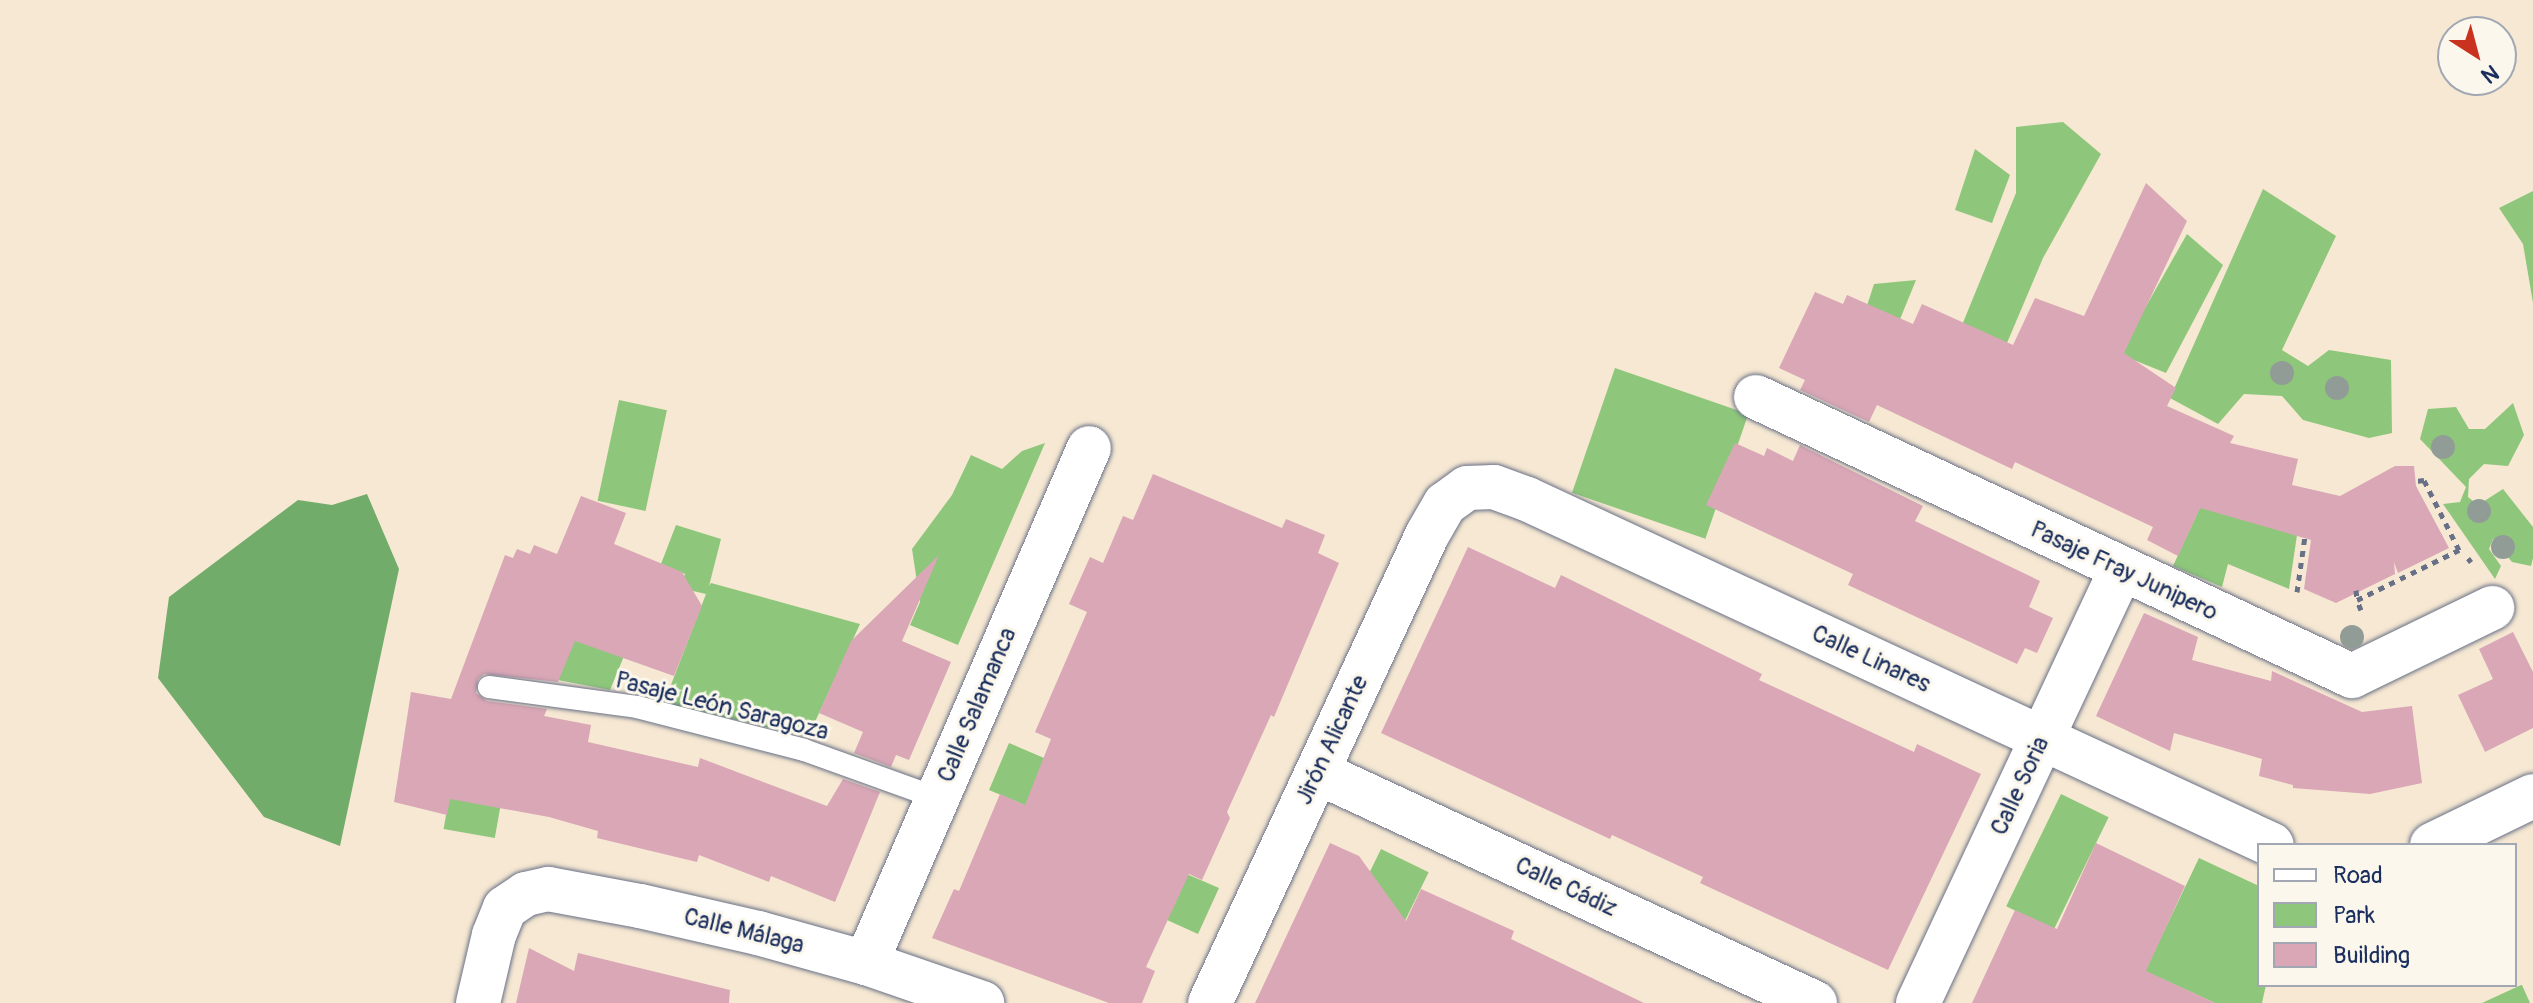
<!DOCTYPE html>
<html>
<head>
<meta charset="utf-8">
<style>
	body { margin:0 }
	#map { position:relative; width:2533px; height:1003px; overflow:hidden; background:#f6e8d2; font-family:Pangolin,sans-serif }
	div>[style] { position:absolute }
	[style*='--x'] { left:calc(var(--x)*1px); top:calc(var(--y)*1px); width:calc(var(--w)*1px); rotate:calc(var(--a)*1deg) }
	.green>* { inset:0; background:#8ec77b; transform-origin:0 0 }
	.forest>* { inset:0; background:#72ac6b }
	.building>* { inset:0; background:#d9a7b6 }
	.path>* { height:5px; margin-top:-2.5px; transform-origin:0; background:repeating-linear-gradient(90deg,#687087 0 6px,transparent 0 12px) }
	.roads { filter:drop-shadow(0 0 2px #687087) drop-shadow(0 0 2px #687087) }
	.lane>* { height:22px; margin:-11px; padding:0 11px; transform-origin:11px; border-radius:11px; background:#fff }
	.street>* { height:44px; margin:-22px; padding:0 22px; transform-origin:22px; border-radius:22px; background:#fff }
	.trees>* { width:24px; height:24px; margin:-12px; border-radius:50%; background:#919c97 }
	span { translate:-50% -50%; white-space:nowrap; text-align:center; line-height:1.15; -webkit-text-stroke:6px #fbf7ec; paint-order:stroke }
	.street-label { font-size:24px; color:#1b2f5e }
	.legend { position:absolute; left:2257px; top:843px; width:260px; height:144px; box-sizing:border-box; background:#fbf7ec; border:2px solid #a1a7b3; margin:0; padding:10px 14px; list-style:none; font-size:24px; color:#1b2f5e }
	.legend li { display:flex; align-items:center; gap:16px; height:40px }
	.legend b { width:40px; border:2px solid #a1a7b3 }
	.north { position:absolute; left:2437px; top:16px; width:80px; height:80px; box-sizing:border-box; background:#fbf7ec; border:2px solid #a1a7b3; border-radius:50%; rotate:144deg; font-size:22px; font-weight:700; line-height:32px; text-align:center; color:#1b2f5e }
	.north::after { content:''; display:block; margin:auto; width:28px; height:36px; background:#c8321e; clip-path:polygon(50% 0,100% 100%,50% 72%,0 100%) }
</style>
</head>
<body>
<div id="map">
	<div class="green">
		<div style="clip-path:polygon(2063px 122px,2101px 154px,2043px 258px,2004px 350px,1960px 330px,2016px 193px,2016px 127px)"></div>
		<div style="clip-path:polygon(1975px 149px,2010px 175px,1992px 223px,1955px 210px)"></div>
		<div style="clip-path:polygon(2263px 189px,2336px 236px,2282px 350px,2308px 366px,2329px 350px,2391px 360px,2392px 433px,2369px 438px,2303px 420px,2282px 396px,2244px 394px,2218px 424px,2170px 398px)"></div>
		<div style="clip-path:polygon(2533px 191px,2533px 303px,2523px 244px,2499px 208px)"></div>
		<div style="clip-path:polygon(2187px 234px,2223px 265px,2166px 373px,2119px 354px)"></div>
		<div style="clip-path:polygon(1916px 280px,1896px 329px,1864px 315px,1874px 284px)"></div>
		<div style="left:1615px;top:368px;width:141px;height:132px;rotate:19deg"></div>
		<div style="left:619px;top:400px;width:49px;height:103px;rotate:12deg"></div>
		<div style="clip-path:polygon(2513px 403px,2524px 435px,2508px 466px,2484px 464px,2469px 479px,2468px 497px,2478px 505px,2503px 489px,2533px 527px,2533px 558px,2531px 566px,2512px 562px,2493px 539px,2489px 549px,2501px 566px,2495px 579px,2443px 504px,2460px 502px,2466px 487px,2420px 439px,2428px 409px,2456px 407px,2469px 429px,2485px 429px)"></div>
		<div style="clip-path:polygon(1045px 443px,958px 645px,910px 625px,920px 602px,912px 549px,952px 495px,971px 455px,1002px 469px,1022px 451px)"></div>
		<div style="clip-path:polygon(2230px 443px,2297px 535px,2289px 589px,2228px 564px,2222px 587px,2173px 566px)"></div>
		<div style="clip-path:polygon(676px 525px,721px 539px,709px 586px,711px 583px,860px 624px,808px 737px,664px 703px,706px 594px,680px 588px,685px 574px,662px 564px,610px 690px,558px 680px,608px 557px,661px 564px)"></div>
		<div style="left:466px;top:702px;width:52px;height:129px;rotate:10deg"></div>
		<div style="clip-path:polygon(1009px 743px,1121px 791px,1101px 837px,1219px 888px,1198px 934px,1167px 920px,1100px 837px,989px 790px)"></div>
		<div style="left:2061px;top:794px;width:53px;height:125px;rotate:26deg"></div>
		<div style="left:1381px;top:849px;width:53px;height:126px;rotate:26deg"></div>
		<div style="clip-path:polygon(2199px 858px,2259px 886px,2259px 985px,2266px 985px,2262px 1003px,2215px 1003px,2145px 971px)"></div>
		<div style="clip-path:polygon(2522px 985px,2530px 1003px,2482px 1003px,2521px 985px)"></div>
	</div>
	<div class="forest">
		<div style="clip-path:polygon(367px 494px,399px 569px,340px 846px,264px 817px,158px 678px,169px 597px,298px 500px,332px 505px)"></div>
	</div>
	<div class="building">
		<div style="clip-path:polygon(2146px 183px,2187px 221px,2124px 353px,2176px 388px,2167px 406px,2234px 436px,2230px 443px,2298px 459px,2292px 485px,2340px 496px,2395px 466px,2414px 466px,2416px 486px,2449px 548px,2398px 573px,2394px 562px,2395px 574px,2336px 603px,2304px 589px,2311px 540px,2200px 508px,2178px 556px,2147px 540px,2153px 527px,2015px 462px,2012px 469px,1877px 405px,1869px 422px,1800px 390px,1805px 380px,1779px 368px,1815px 292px,1843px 304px,1847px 295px,1913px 324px,1922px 304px,2013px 345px,2035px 298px,2084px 316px)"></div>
		<div style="clip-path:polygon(1735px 443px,1764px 456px,1767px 448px,1793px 461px,1800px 445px,1923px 506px,1915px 521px,2040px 581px,2029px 607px,2053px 618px,2037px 653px,2025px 648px,2017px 664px,1848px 585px,1853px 574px,1706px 505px)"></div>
		<div style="clip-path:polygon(1153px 474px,1282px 528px,1286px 519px,1325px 535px,1318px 553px,1339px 563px,1274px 717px,1271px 715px,1227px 812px,1230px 818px,1202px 880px,1189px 874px,1146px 967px,1155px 971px,1142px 1003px,1109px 1003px,932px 938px,954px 889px,959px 891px,1000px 794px,1025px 805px,1051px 739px,1035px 732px,1087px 612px,1069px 604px,1090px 557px,1103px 563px,1123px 516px,1133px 520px)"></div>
		<div style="clip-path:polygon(581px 496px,626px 513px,614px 544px,682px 572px,702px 606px,674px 676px,575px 641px,558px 682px,484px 674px,478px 679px,476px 693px,487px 701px,547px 709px,544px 716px,591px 725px,588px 742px,698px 767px,700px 758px,827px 806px,843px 779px,880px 792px,835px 902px,771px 876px,769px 882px,699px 855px,697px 862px,597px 838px,598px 831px,549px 817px,450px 799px,447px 815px,394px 802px,411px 692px,451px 699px,505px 555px,513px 558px,517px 549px,530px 554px,534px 545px,557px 554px)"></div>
		<div style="clip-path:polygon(1468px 547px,1555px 588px,1561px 575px,1762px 674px,1759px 680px,1914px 752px,1917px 744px,1981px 774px,1888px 970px,1700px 883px,1703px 877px,1612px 835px,1610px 839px,1381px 733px)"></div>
		<div style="clip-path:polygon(939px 555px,902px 641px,951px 662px,909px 760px,896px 755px,891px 767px,854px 753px,863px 732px,819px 713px,851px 641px)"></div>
		<div style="clip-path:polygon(2144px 613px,2198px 637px,2192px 660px,2271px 681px,2272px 671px,2362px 712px,2412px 706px,2422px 783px,2370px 794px,2293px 788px,2293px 785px,2259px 776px,2262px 759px,2174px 733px,2170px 751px,2096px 716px)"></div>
		<div style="clip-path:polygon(2513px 632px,2533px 672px,2533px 728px,2485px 752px,2458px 695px,2493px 679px,2479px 649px)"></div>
		<div style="clip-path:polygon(1330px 843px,1359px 856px,1406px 921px,1421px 889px,1514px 931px,1511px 939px,1644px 1003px,1255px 1003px)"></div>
		<div style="clip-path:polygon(2096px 843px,2185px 886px,2146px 971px,2215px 1003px,1972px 1003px,2015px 910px,2057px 929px)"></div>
		<div style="clip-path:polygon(529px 948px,574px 971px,578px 953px,730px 990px,729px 1003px,516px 1003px)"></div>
	</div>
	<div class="path">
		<div style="--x:2468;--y:558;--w:5;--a:53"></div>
		<div style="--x:2356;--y:590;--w:10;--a:84"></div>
		<div style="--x:2297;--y:592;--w:57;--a:-81.9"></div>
		<div style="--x:2361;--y:610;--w:11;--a:-112"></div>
		<div style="--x:2357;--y:600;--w:114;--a:-26.1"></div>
		<div style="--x:2459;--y:550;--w:78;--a:-116.6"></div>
		<div style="--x:2424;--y:480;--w:8;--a:173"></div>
	</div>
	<div class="roads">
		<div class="lane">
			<div style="--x:489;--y:687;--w:149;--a:7.7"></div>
			<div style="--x:637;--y:707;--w:172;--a:14.4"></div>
			<div style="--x:804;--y:750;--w:141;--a:19.8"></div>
		</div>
		<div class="street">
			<div style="--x:1756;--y:397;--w:658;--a:25.09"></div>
			<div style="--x:2352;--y:676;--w:156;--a:-25.9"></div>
			<div style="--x:1317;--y:772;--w:549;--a:24.88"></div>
			<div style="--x:2432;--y:845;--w:112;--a:-25.9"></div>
			<div style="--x:866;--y:963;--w:561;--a:-66.59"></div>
			<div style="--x:478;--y:1003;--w:70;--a:-76.8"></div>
			<div style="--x:494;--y:935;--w:29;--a:-68"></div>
			<div style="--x:505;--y:908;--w:25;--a:-34"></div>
			<div style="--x:526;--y:894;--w:23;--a:-13"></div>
			<div style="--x:548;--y:889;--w:94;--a:10.5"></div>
			<div style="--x:640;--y:906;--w:121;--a:12.9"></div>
			<div style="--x:758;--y:933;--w:112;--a:15.5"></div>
			<div style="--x:866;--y:963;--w:123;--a:19"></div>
			<div style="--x:1210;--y:1003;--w:516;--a:-65.12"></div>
			<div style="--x:1427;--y:535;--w:36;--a:-60"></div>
			<div style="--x:1445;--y:504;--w:27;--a:-36"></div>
			<div style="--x:1467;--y:488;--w:27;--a:-2"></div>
			<div style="--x:1494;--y:487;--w:35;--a:20"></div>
			<div style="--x:1527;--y:499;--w:821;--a:24.91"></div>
			<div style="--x:1918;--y:1003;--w:478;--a:-64.9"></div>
		</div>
	</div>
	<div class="trees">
		<div style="left:2282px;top:373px"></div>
		<div style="left:2337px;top:388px"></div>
		<div style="left:2443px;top:447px"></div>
		<div style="left:2479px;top:511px"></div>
		<div style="left:2503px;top:547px"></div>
		<div style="left:2352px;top:637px"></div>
	</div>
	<div class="street-label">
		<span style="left:2124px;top:571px;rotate:25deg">Pasaje Fray Junipero</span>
		<span style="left:1871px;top:659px;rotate:25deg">Calle Linares</span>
		<span style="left:977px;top:705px;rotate:-67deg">Calle Salamanca</span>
		<span style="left:722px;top:706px;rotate:14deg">Pasaje León Saragoza</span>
		<span style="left:1332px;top:740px;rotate:-65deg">Jirón Alicante</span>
		<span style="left:2020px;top:786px;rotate:-65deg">Calle Soria</span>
		<span style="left:1566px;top:887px;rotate:25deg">Calle Cádiz</span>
		<span style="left:744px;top:931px;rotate:14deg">Calle Málaga</span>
	</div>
	<ul class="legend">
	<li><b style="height:10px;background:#fff"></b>Road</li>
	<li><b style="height:22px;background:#8ec77b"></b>Park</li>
	<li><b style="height:22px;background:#d9a7b6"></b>Building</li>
	</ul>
	<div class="north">N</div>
</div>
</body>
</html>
